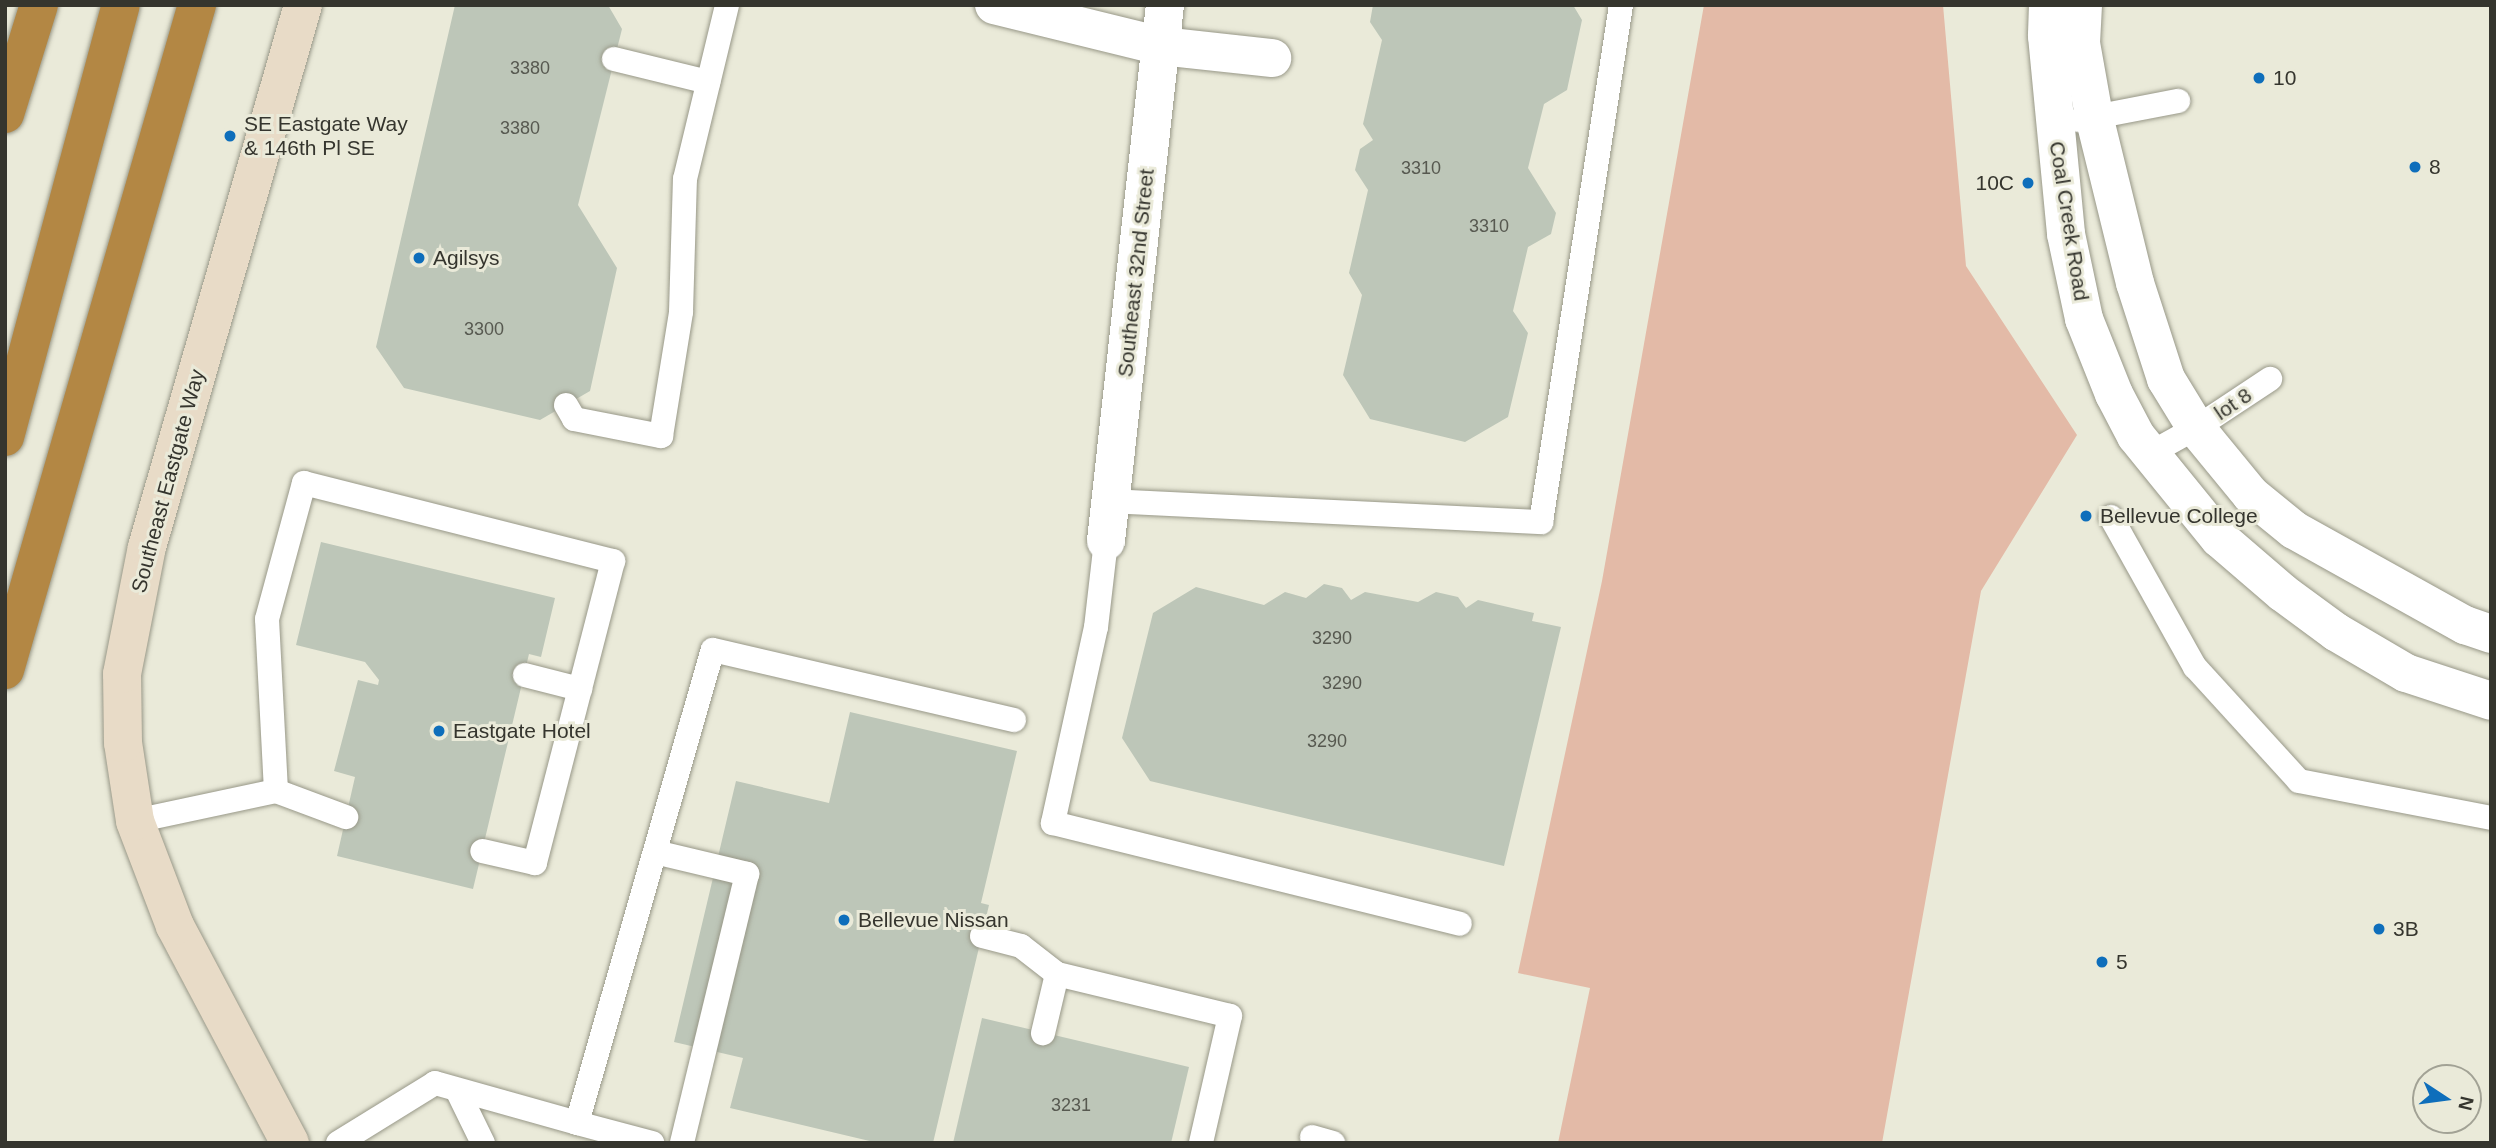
<!DOCTYPE html>
<html>
<head>
<meta charset="utf-8">
<style>
	body { margin:0 }
	#map { position:relative; width:2496px; height:1148px; overflow:hidden; background:#eaead9; font-family:Helvetica,sans-serif }
	div>[style] { position:absolute }
	[style*='--x'] { left:calc(var(--x)*1px); top:calc(var(--y)*1px); width:calc(var(--w)*1px); rotate:calc(var(--a)*1deg) }
	.green>* { inset:0; background:#e3baa7 }
	.building>* { inset:0; background:#bdc6b8 }
	.roads { filter:drop-shadow(0 0 2px #989888) drop-shadow(0 0 2px #989888) }
	.service>* { height:24px; margin:-12px; padding:0 12px; transform-origin:12px; border-radius:12px; background:#fff }
	.minor>* { height:38px; margin:-19px; padding:0 19px; transform-origin:19px; border-radius:19px; background:#fff }
	.secondary>* { height:38px; margin:-19px; padding:0 19px; transform-origin:19px; border-radius:19px; background:#e8dbc7 }
	.motorway>* { height:38px; margin:-19px; padding:0 19px; transform-origin:19px; border-radius:19px; background:#b38744 }
	.dots>* { width:19px; height:19px; translate:-50% -50%; box-sizing:border-box; border:4px solid #eaead9; border-radius:50% }
	span { translate:-50% -50%; white-space:nowrap; text-align:center; line-height:1.15; -webkit-text-stroke:6px #eaead9; paint-order:stroke }
	.number-label { font-size:18px; color:#575950 }
	.number-label span { -webkit-text-stroke-width:0 }
	.poi-label { font-size:21px; color:#35352e }
	.left { translate:0 -50%; text-align:left }
	.right { translate:-100% -50%; text-align:right }
	.street-label { font-size:21px; color:#35352e }
	.frame { position:absolute; inset:0; border:7px solid #35352e; pointer-events:none }
	.north { position:absolute; left:2412px; top:1064px; width:70px; height:70px; box-sizing:border-box; background:#eaead9; border:2px solid #a2a295; border-radius:50%; rotate:103deg; font-size:19px; font-weight:700; line-height:28px; text-align:center; color:#35352e }
	.north::after { content:''; display:block; margin:auto; width:24px; height:32px; background:#0e6ebb; clip-path:polygon(50% 0,100% 100%,50% 72%,0 100%) }
</style>
</head>
<body>
<div id="map">
	<div class="green">
		<div style="clip-path:polygon(1704px 5px,1943px 5px,1966px 266px,2077px 435px,1981px 591px,1882px 1143px,1558px 1143px,1590px 988px,1518px 973px,1602px 581px)"></div>
	</div>
	<div class="building">
		<div style="clip-path:polygon(455px 5px,608px 5px,622px 29px,578px 205px,617px 268px,590px 391px,540px 420px,404px 388px,376px 347px)"></div>
		<div style="clip-path:polygon(1373px 5px,1573px 5px,1582px 20px,1567px 90px,1544px 104px,1528px 168px,1556px 213px,1551px 234px,1528px 247px,1513px 311px,1528px 333px,1508px 417px,1465px 442px,1370px 419px,1343px 375px,1362px 295px,1349px 273px,1368px 190px,1355px 170px,1360px 149px,1373px 140px,1363px 124px,1382px 40px,1370px 22px)"></div>
		<div style="clip-path:polygon(321px 542px,555px 598px,541px 657px,529px 654px,473px 889px,337px 856px,355px 777px,334px 771px,358px 680px,378px 685px,379px 680px,365px 662px,296px 645px)"></div>
		<div style="clip-path:polygon(1324px 584px,1342px 588px,1351px 600px,1365px 592px,1418px 602px,1436px 592px,1458px 597px,1466px 608px,1478px 600px,1534px 613px,1532px 621px,1561px 627px,1504px 866px,1150px 781px,1122px 738px,1153px 613px,1196px 587px,1264px 605px,1285px 592px,1306px 598px)"></div>
		<div style="clip-path:polygon(850px 712px,1017px 751px,981px 903px,989px 905px,933px 1143px,878px 1143px,730px 1108px,743px 1058px,674px 1042px,736px 781px,829px 803px)"></div>
		<div style="clip-path:polygon(982px 1018px,1189px 1067px,1171px 1143px,953px 1143px)"></div>
	</div>
	<div class="roads">
		<div class="service">
			<div style="--x:614;--y:59;--w:97;--a:13.7"></div>
			<div style="--x:2079;--y:120;--w:101;--a:-10.9"></div>
			<div style="--x:566;--y:405;--w:16;--a:60"></div>
			<div style="--x:574;--y:419;--w:89;--a:11.1"></div>
			<div style="--x:661;--y:436;--w:126;--a:-80.8"></div>
			<div style="--x:681;--y:312;--w:133;--a:-88.3"></div>
			<div style="--x:685;--y:179;--w:179;--a:-76.4"></div>
			<div style="--x:2149;--y:454;--w:54;--a:-29"></div>
			<div style="--x:2196;--y:428;--w:89;--a:-33.5"></div>
			<div style="--x:1110;--y:501;--w:432;--a:2.8"></div>
			<div style="--x:1541;--y:522;--w:523;--a:-81.2"></div>
			<div style="--x:2111;--y:517;--w:172;--a:60.8"></div>
			<div style="--x:2195;--y:667;--w:154;--a:47.6"></div>
			<div style="--x:2299;--y:781;--w:196;--a:10.9"></div>
			<div style="--x:1106;--y:541;--w:87;--a:96.6"></div>
			<div style="--x:1096;--y:627;--w:201;--a:102.4"></div>
			<div style="--x:1053;--y:823;--w:419;--a:13.9"></div>
			<div style="--x:525;--y:675;--w:57;--a:14.3"></div>
			<div style="--x:276;--y:791;--w:172;--a:-93"></div>
			<div style="--x:267;--y:619;--w:141;--a:-74.8"></div>
			<div style="--x:304;--y:483;--w:319;--a:14.2"></div>
			<div style="--x:613;--y:561;--w:312;--a:104.5"></div>
			<div style="--x:535;--y:863;--w:54;--a:-167.2"></div>
			<div style="--x:135;--y:821;--w:144;--a:-12"></div>
			<div style="--x:276;--y:791;--w:75;--a:20.4"></div>
			<div style="--x:655;--y:852;--w:95;--a:13.4"></div>
			<div style="--x:747;--y:874;--w:277;--a:103.6"></div>
			<div style="--x:982;--y:936;--w:40;--a:14.4"></div>
			<div style="--x:1021;--y:946;--w:46;--a:37.9"></div>
			<div style="--x:1057;--y:974;--w:61;--a:103.3"></div>
			<div style="--x:1057;--y:974;--w:178;--a:13.6"></div>
			<div style="--x:1230;--y:1016;--w:130;--a:102.9"></div>
			<div style="--x:457;--y:1090;--w:59;--a:63.9"></div>
			<div style="--x:577;--y:1123;--w:78;--a:14.9"></div>
			<div style="--x:1312;--y:1137;--w:22;--a:16"></div>
			<div style="--x:338;--y:1143;--w:114;--a:-31.7"></div>
			<div style="--x:435;--y:1083;--w:148;--a:15.7"></div>
			<div style="--x:577;--y:1123;--w:492;--a:-74"></div>
			<div style="--x:713;--y:650;--w:309;--a:13.1"></div>
		</div>
		<div class="minor">
			<div style="--x:994;--y:5;--w:172;--a:13.8"></div>
			<div style="--x:1161;--y:46;--w:112;--a:6.2"></div>
			<div style="--x:2048;--y:5;--w:31;--a:92"></div>
			<div style="--x:2047;--y:36;--w:199;--a:84.5"></div>
			<div style="--x:2066;--y:234;--w:87;--a:78"></div>
			<div style="--x:2084;--y:319;--w:81;--a:68.2"></div>
			<div style="--x:2114;--y:394;--w:47;--a:62.4"></div>
			<div style="--x:2136;--y:436;--w:132;--a:50.9"></div>
			<div style="--x:2219;--y:538;--w:84;--a:40.7"></div>
			<div style="--x:2283;--y:593;--w:66;--a:36.3"></div>
			<div style="--x:2336;--y:632;--w:81;--a:30.4"></div>
			<div style="--x:2406;--y:673;--w:89;--a:18.2"></div>
			<div style="--x:2083;--y:5;--w:38;--a:93"></div>
			<div style="--x:2081;--y:43;--w:74;--a:79.9"></div>
			<div style="--x:2094;--y:116;--w:172;--a:76.2"></div>
			<div style="--x:2135;--y:283;--w:101;--a:72.1"></div>
			<div style="--x:2166;--y:379;--w:57;--a:58.5"></div>
			<div style="--x:2196;--y:428;--w:87;--a:50.6"></div>
			<div style="--x:2251;--y:495;--w:55;--a:39.1"></div>
			<div style="--x:2294;--y:530;--w:196;--a:29.1"></div>
			<div style="--x:2465;--y:625;--w:28;--a:19"></div>
			<div style="--x:1106;--y:541;--w:539;--a:-83.72"></div>
		</div>
		<div class="secondary">
			<div style="--x:290;--y:1143;--w:246;--a:-117.9"></div>
			<div style="--x:175;--y:926;--w:112;--a:-110.9"></div>
			<div style="--x:135;--y:821;--w:79;--a:-98.7"></div>
			<div style="--x:123;--y:743;--w:69;--a:-90.8"></div>
			<div style="--x:122;--y:674;--w:129;--a:-78.9"></div>
			<div style="--x:147;--y:547;--w:564;--a:-73.94"></div>
		</div>
		<div class="motorway">
			<div style="--x:5;--y:114;--w:114;--a:-72.7"></div>
			<div style="--x:5;--y:437;--w:447;--a:-75"></div>
			<div style="--x:5;--y:670;--w:692;--a:-73.9"></div>
		</div>
	</div>
	<div class="dots">
		<div style="left:2259px;top:78px;background:#0e6ebb"></div>
		<div style="left:230px;top:136px;background:#0e6ebb"></div>
		<div style="left:2415px;top:167px;background:#0e6ebb"></div>
		<div style="left:2028px;top:183px;background:#0e6ebb"></div>
		<div style="left:419px;top:258px;background:#0e6ebb"></div>
		<div style="left:2086px;top:516px;background:#0e6ebb"></div>
		<div style="left:439px;top:731px;background:#0e6ebb"></div>
		<div style="left:844px;top:920px;background:#0e6ebb"></div>
		<div style="left:2379px;top:929px;background:#0e6ebb"></div>
		<div style="left:2102px;top:962px;background:#0e6ebb"></div>
	</div>
	<div class="number-label">
		<span style="left:530px;top:68px">3380</span>
		<span style="left:520px;top:128px">3380</span>
		<span style="left:1421px;top:168px">3310</span>
		<span style="left:1489px;top:226px">3310</span>
		<span style="left:484px;top:329px">3300</span>
		<span style="left:1332px;top:638px">3290</span>
		<span style="left:1342px;top:683px">3290</span>
		<span style="left:1327px;top:741px">3290</span>
		<span style="left:1071px;top:1105px">3231</span>
	</div>
	<div class="poi-label">
		<span class="left" style="left:2273px;top:78px">10</span>
		<span class="left" style="left:244px;top:136px">SE Eastgate Way<br>&amp; 146th Pl SE</span>
		<span class="left" style="left:2429px;top:167px">8</span>
		<span class="right" style="left:2014px;top:183px">10C</span>
		<span class="left" style="left:433px;top:258px">Agilsys</span>
		<span class="left" style="left:2100px;top:516px">Bellevue College</span>
		<span class="left" style="left:453px;top:731px">Eastgate Hotel</span>
		<span class="left" style="left:858px;top:920px">Bellevue Nissan</span>
		<span class="left" style="left:2393px;top:929px">3B</span>
		<span class="left" style="left:2116px;top:962px">5</span>
	</div>
	<div class="street-label">
		<span style="left:2069px;top:221px;rotate:81deg">Coal Creek Road</span>
		<span style="left:1136px;top:273px;rotate:-84deg">Southeast 32nd Street</span>
		<span style="left:2233px;top:404px;rotate:-34deg">lot 8</span>
		<span style="left:168px;top:481px;rotate:-75deg">Southeast Eastgate Way</span>
	</div>
	<div class="frame"></div>
	<div class="north">N</div>
</div>
</body>
</html>
